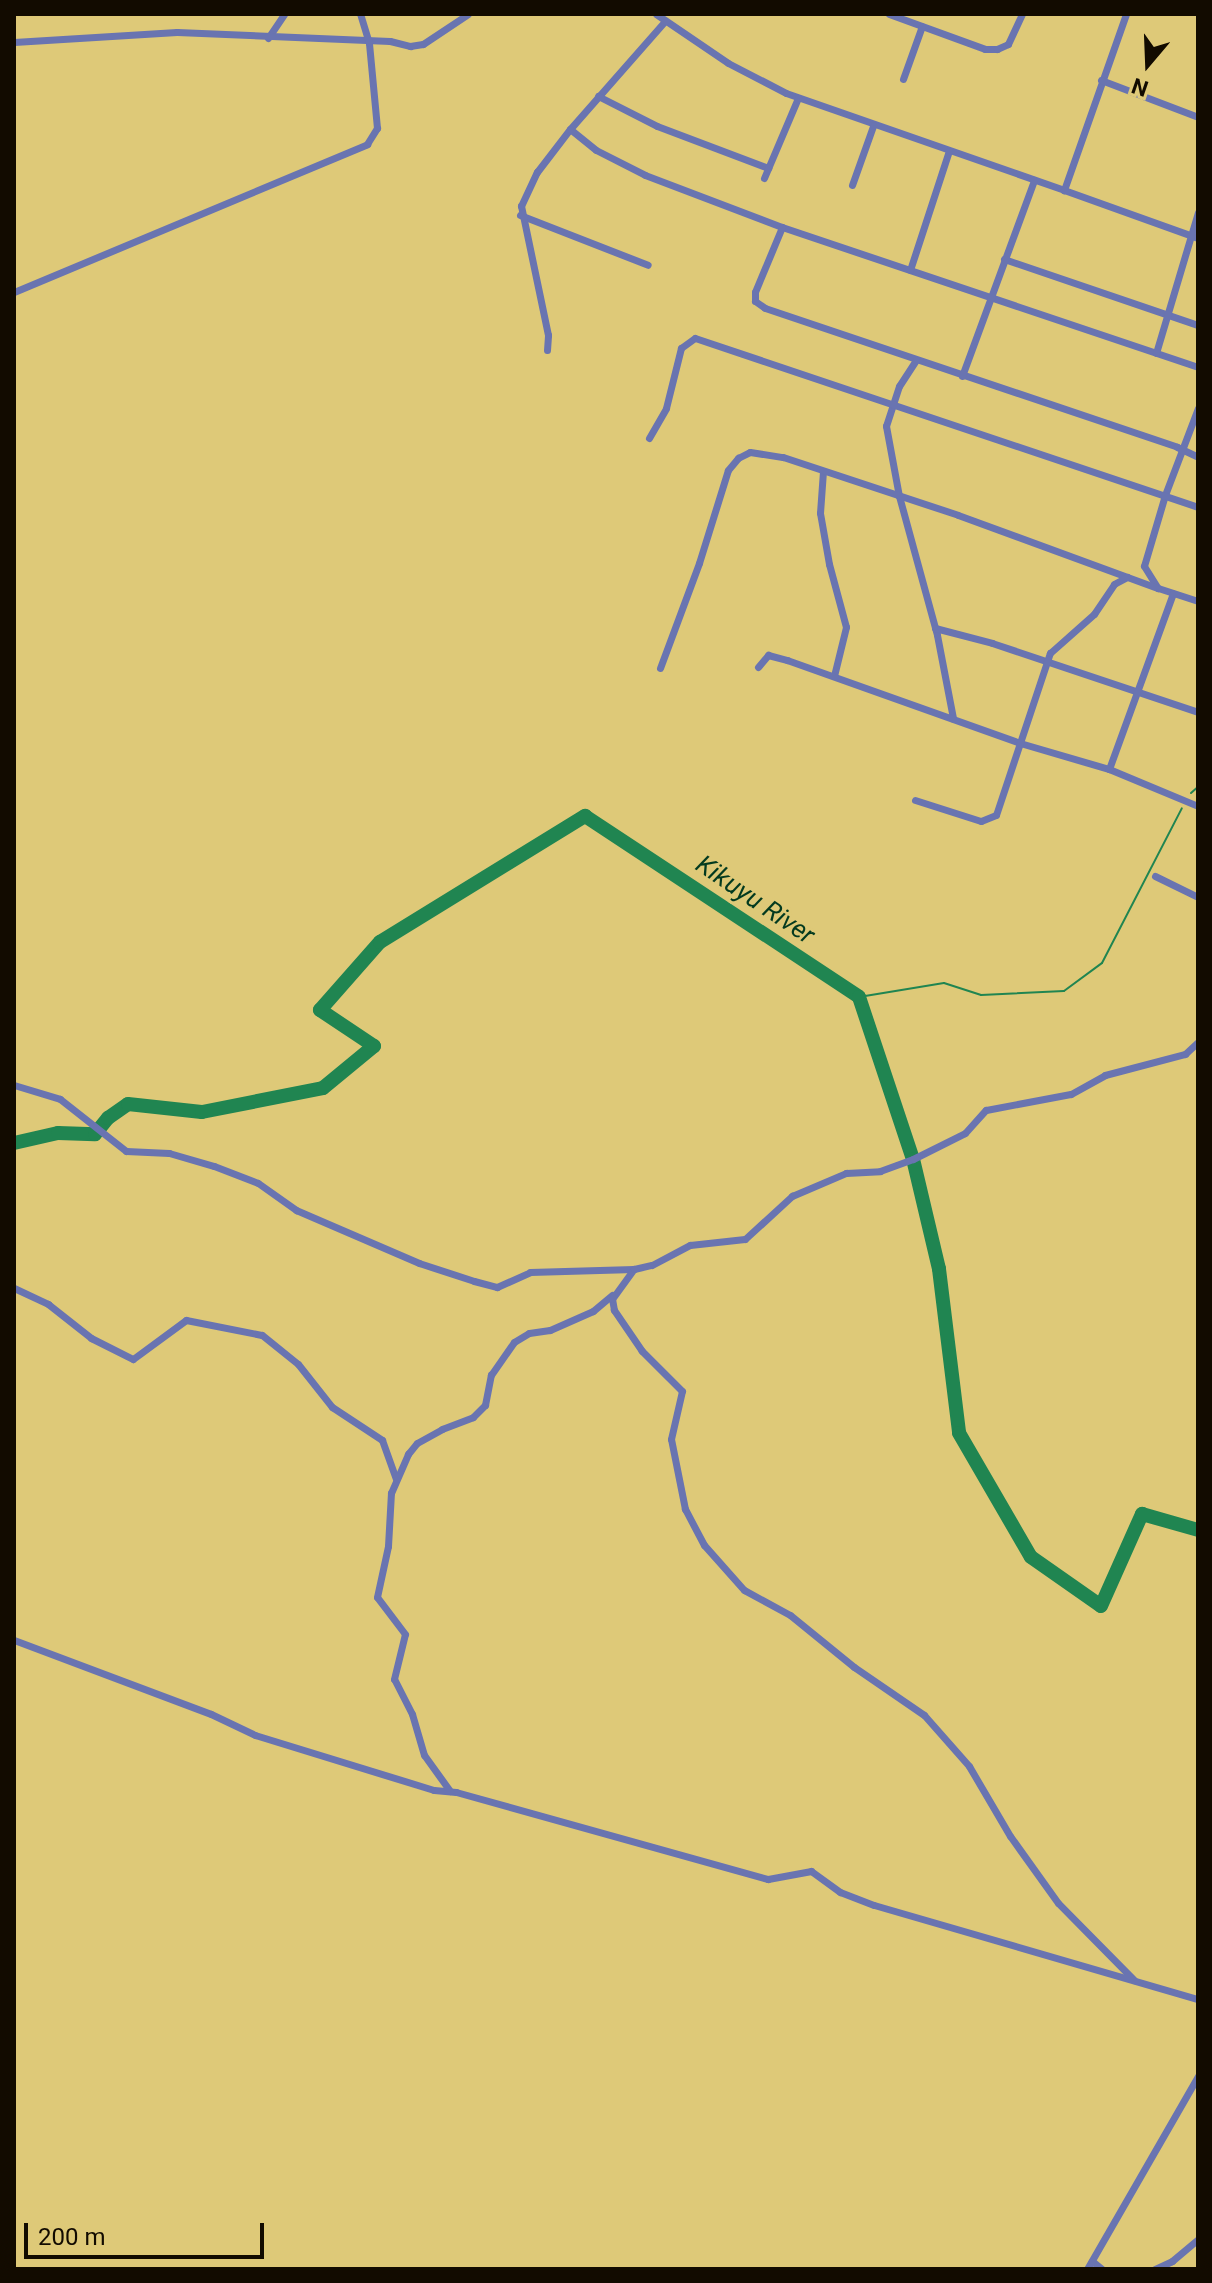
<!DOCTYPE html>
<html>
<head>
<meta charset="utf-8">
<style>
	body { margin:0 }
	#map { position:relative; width:1212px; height:2283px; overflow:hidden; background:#dec978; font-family:Roboto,sans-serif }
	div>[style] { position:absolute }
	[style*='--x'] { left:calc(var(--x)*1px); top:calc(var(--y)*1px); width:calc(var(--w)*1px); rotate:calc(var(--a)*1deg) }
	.stream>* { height:2px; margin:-1px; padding:0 1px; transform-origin:1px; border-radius:1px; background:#208551 }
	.river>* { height:14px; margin:-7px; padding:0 7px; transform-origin:7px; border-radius:7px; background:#208551 }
	.minor>* { height:7px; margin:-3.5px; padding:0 3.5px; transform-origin:3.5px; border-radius:3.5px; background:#6974b1 }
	span { translate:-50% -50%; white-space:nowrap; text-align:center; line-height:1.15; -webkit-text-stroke:6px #dec978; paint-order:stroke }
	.water-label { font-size:26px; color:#033a1f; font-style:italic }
	.frame { position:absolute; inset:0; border:16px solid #120b00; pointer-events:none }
	.north { position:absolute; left:1108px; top:24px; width:80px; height:80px; -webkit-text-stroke:6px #dec978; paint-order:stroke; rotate:199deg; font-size:22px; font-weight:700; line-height:32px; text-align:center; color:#120b00 }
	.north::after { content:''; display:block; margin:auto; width:28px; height:36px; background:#120b00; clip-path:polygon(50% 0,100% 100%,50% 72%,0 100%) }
	.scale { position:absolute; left:24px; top:2223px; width:240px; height:36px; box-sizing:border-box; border:4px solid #120b00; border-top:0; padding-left:10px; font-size:24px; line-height:28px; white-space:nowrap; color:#120b00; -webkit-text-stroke:6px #dec978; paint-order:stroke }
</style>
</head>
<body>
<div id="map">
	<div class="stream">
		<div style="--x:1191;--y:793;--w:9;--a:-41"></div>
		<div style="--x:859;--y:997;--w:86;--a:-9.4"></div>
		<div style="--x:944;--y:983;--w:39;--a:18"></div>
		<div style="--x:981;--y:995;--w:83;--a:-2.8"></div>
		<div style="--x:1064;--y:991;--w:47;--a:-36.4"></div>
		<div style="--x:1102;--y:963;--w:174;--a:-62.7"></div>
	</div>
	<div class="river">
		<div style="--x:14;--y:1143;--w:45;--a:-12.8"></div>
		<div style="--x:58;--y:1133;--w:37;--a:2"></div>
		<div style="--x:95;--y:1134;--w:21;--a:-51"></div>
		<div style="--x:108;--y:1118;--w:24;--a:-35"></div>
		<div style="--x:128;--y:1104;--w:74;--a:6.2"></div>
		<div style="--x:202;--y:1112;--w:123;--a:-11.2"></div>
		<div style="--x:323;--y:1088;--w:66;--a:-39.5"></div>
		<div style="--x:374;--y:1046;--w:65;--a:-146.3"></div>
		<div style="--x:320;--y:1010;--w:91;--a:-48.6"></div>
		<div style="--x:380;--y:942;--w:241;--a:-31.6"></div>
		<div style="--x:585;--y:816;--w:328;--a:33.4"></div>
		<div style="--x:859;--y:997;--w:171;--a:71.6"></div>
		<div style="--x:913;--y:1159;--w:113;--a:76.7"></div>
		<div style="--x:939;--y:1269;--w:165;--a:83"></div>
		<div style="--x:959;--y:1433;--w:143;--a:59.9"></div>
		<div style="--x:1031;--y:1557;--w:85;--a:35"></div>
		<div style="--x:1101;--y:1606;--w:101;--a:-66"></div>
		<div style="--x:1142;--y:1514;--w:58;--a:15.9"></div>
	</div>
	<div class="minor">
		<div style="--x:656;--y:14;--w:87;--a:34.2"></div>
		<div style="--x:728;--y:63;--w:65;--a:27.3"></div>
		<div style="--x:786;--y:93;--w:294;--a:19.2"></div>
		<div style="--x:889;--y:14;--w:102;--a:20"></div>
		<div style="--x:985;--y:49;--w:12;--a:0"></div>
		<div style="--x:997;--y:49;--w:12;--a:-24"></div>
		<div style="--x:1008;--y:44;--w:33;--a:-65"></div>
		<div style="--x:1126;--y:14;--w:187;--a:109.4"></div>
		<div style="--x:1064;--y:190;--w:142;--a:19.7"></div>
		<div style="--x:665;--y:21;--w:144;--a:131.3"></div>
		<div style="--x:570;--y:129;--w:33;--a:39"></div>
		<div style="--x:596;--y:150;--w:55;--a:27"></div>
		<div style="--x:645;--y:175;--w:147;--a:20.8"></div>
		<div style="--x:782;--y:227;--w:439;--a:18.6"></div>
		<div style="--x:268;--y:38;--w:29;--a:-56"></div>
		<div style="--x:14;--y:42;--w:163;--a:-3.5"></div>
		<div style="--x:177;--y:32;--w:213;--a:2.4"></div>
		<div style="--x:390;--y:41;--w:21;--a:14"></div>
		<div style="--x:410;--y:46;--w:13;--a:-9"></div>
		<div style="--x:423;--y:44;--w:54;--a:-33.7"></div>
		<div style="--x:903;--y:79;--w:56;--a:-70.3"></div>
		<div style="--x:1101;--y:80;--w:104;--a:20.9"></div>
		<div style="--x:598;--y:96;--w:66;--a:27"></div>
		<div style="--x:657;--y:126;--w:119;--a:20.7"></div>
		<div style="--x:764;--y:178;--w:87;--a:-67"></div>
		<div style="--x:852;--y:185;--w:63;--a:-70.4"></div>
		<div style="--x:520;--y:215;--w:137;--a:21.3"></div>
		<div style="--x:782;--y:227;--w:70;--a:112.6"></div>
		<div style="--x:755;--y:292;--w:9;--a:90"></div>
		<div style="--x:755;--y:301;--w:12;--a:35"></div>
		<div style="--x:765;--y:308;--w:435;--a:18.6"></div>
		<div style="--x:1177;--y:447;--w:23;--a:25"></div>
		<div style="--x:1004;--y:259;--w:205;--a:18.8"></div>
		<div style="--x:910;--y:270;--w:125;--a:-71.9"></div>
		<div style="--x:14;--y:292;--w:383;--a:-22.7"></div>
		<div style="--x:367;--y:144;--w:19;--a:-58"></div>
		<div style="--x:377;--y:128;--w:85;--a:-95.4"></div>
		<div style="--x:369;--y:43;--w:30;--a:-107"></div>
		<div style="--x:547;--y:350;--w:15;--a:-86"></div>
		<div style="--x:548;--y:335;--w:132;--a:-101.8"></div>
		<div style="--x:521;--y:206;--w:38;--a:-65"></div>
		<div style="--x:537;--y:172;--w:54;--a:-52.5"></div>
		<div style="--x:1156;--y:353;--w:147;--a:-73.4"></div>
		<div style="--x:916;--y:360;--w:31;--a:123"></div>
		<div style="--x:899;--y:386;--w:42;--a:108"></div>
		<div style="--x:886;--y:426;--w:71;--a:79.5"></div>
		<div style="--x:899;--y:496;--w:144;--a:74.7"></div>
		<div style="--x:937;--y:635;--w:85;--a:79.1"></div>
		<div style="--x:962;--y:376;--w:209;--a:-69.8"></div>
		<div style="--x:1198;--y:408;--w:93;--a:110.8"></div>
		<div style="--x:1165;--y:495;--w:74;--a:106.5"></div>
		<div style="--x:1144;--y:566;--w:26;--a:58"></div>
		<div style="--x:1158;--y:588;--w:42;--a:18"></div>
		<div style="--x:649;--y:438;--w:34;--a:-60"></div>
		<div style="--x:666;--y:408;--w:62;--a:-76"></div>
		<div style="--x:681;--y:348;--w:17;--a:-36"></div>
		<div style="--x:695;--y:338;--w:531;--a:18.57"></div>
		<div style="--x:823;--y:471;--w:42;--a:94.1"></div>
		<div style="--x:820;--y:513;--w:52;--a:80"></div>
		<div style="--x:829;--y:564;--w:65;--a:74.9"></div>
		<div style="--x:846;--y:627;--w:50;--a:103.8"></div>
		<div style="--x:935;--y:628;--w:59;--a:14.7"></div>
		<div style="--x:992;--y:643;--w:217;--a:18.5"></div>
		<div style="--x:758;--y:667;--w:16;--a:-50"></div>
		<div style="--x:768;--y:655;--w:20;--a:15"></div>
		<div style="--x:787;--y:660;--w:247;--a:19.6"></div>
		<div style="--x:1020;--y:743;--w:93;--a:16.3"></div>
		<div style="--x:1109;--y:769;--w:96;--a:22.6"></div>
		<div style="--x:660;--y:668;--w:112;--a:-69.6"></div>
		<div style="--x:699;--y:563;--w:97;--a:-72.7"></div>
		<div style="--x:728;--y:470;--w:16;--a:-50"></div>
		<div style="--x:738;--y:458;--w:13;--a:-27"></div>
		<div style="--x:750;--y:452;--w:33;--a:9"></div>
		<div style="--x:783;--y:457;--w:184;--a:18.3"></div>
		<div style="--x:958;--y:515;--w:213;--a:20.1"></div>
		<div style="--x:1109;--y:769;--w:187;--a:-70"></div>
		<div style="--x:915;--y:800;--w:69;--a:17.7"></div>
		<div style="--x:981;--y:821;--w:16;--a:-22"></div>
		<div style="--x:996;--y:815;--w:171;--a:-71.6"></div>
		<div style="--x:1050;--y:653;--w:59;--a:-41.6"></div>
		<div style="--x:1094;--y:614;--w:36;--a:-56"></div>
		<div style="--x:1114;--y:584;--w:15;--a:-28"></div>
		<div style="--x:1155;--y:876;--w:48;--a:26"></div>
		<div style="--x:14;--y:1085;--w:48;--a:16.9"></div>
		<div style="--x:60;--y:1099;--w:84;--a:38.2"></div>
		<div style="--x:126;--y:1151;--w:43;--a:2.7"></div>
		<div style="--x:169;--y:1153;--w:47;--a:16.1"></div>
		<div style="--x:214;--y:1166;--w:47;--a:21.1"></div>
		<div style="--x:258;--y:1183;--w:47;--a:35.4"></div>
		<div style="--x:296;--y:1210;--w:134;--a:23.3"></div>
		<div style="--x:419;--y:1263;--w:58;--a:18.1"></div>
		<div style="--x:474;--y:1281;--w:24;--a:15"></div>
		<div style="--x:497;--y:1287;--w:36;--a:-24"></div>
		<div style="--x:530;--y:1272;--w:104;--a:-1.7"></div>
		<div style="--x:14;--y:1288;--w:38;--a:25"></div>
		<div style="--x:48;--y:1304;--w:55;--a:38.3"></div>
		<div style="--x:91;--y:1338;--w:47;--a:26.6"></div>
		<div style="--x:133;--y:1359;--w:66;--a:-36.3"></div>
		<div style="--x:186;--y:1320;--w:77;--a:11.2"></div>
		<div style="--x:262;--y:1335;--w:46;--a:38.9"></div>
		<div style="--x:298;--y:1364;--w:55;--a:51.7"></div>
		<div style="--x:332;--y:1407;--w:60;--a:33.4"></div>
		<div style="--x:382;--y:1440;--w:41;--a:70.3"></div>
		<div style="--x:14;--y:1640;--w:210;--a:20.6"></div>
		<div style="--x:211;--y:1714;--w:49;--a:25.5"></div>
		<div style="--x:255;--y:1735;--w:187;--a:17.1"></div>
		<div style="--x:434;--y:1790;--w:22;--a:5"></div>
		<div style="--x:456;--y:1792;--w:324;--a:15.6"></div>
		<div style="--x:768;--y:1879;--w:44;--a:-10.5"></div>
		<div style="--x:811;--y:1871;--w:36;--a:36"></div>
		<div style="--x:840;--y:1892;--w:36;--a:21"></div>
		<div style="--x:874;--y:1905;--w:337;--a:16.2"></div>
		<div style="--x:450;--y:1791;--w:44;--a:-125.8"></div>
		<div style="--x:424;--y:1755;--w:43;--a:-106.3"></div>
		<div style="--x:412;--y:1714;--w:39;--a:-117"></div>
		<div style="--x:394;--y:1679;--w:46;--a:-76.3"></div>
		<div style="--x:405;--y:1634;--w:46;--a:-127.1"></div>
		<div style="--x:377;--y:1597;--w:52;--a:-77.8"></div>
		<div style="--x:388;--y:1546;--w:53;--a:-86.8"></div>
		<div style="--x:391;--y:1493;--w:43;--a:-66.4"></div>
		<div style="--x:408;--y:1454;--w:14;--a:-51"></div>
		<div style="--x:417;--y:1443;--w:29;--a:-29"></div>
		<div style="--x:442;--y:1429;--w:33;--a:-21"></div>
		<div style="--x:473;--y:1417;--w:17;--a:-45"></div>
		<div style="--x:485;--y:1405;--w:31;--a:-79"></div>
		<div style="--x:491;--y:1375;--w:40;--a:-55.1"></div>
		<div style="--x:514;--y:1342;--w:17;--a:-31"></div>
		<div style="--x:529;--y:1333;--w:21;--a:-8"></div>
		<div style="--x:550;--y:1330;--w:47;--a:-23.8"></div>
		<div style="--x:593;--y:1311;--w:25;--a:-40"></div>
		<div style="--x:1134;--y:1980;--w:108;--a:-134.6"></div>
		<div style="--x:1058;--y:1903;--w:82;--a:-125.6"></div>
		<div style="--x:1010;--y:1836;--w:81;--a:-120.4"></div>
		<div style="--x:969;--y:1766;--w:68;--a:-131.4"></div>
		<div style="--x:924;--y:1715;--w:85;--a:-145.6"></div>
		<div style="--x:854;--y:1667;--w:82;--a:-140.9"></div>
		<div style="--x:790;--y:1615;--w:52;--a:-151.5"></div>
		<div style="--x:744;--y:1590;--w:60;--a:-131.6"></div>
		<div style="--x:704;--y:1545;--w:41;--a:-117.8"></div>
		<div style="--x:685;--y:1509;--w:71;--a:-101.3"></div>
		<div style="--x:671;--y:1439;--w:49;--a:-77.1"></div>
		<div style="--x:682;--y:1391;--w:57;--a:-135"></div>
		<div style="--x:642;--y:1351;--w:50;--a:-124.3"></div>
		<div style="--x:614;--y:1310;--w:11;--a:-100"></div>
		<div style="--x:612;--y:1299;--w:37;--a:-54"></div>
		<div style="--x:634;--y:1269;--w:18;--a:-13"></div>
		<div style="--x:652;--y:1265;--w:43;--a:-27.8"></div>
		<div style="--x:690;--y:1245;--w:55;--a:-6.2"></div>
		<div style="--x:745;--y:1239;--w:64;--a:-42.5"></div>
		<div style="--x:792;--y:1196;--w:59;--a:-23.1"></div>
		<div style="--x:846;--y:1173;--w:34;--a:-3"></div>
		<div style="--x:880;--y:1171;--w:35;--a:-20"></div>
		<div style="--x:913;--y:1159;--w:58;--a:-26.6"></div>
		<div style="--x:965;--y:1133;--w:31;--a:-48"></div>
		<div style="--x:986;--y:1110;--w:86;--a:-10.7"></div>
		<div style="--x:1071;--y:1094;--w:39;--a:-29"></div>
		<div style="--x:1105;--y:1075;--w:83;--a:-14.7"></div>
		<div style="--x:1185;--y:1054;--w:18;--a:-43"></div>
		<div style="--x:1092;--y:2261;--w:13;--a:39"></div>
		<div style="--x:1087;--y:2269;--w:223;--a:-60.1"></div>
		<div style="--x:1155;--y:2269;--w:19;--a:-25"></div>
		<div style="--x:1172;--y:2261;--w:34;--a:-40"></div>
	</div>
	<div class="water-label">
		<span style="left:755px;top:900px;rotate:34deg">Kikuyu River</span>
	</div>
	<div class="frame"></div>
	<div class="north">N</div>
	<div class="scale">200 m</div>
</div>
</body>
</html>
